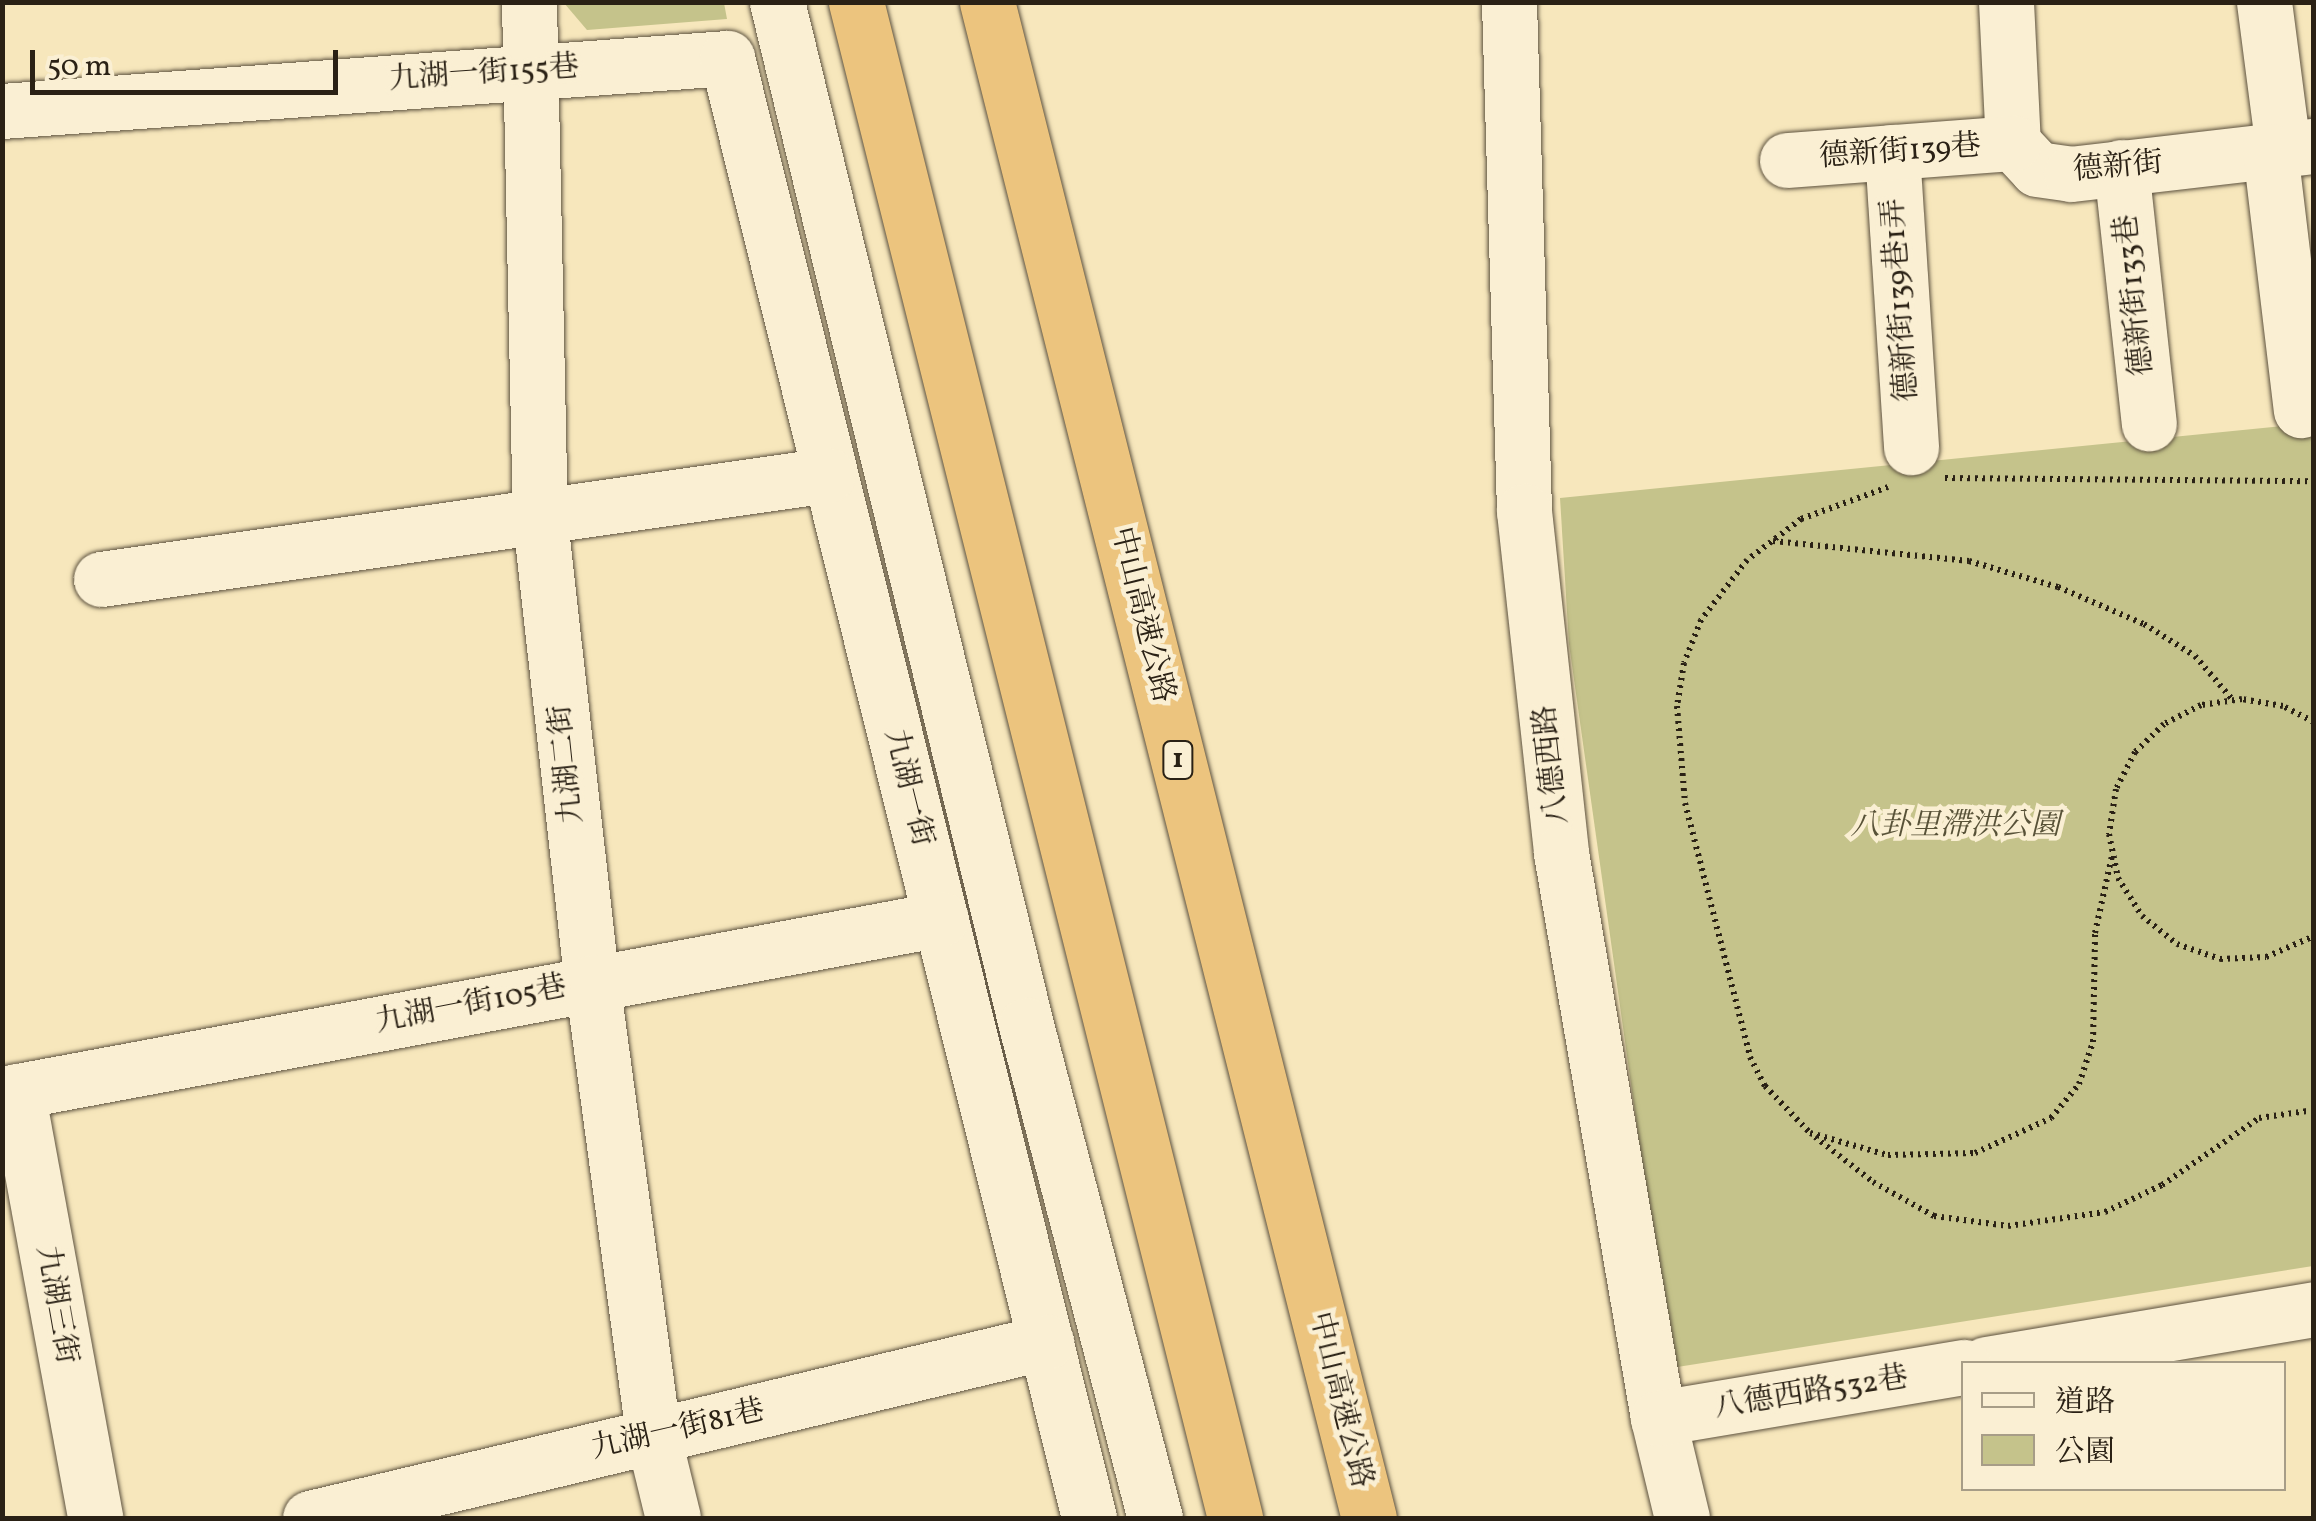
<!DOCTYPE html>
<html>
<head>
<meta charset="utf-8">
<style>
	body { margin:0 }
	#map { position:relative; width:2316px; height:1521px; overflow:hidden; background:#f7e7bc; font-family:Vollkorn,"Noto Serif TC",serif }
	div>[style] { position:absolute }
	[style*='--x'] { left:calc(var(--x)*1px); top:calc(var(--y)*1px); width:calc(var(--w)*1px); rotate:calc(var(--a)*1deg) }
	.green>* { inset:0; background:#c5c38b }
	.path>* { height:6px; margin-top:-3px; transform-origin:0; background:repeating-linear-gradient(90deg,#2a2115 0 2.5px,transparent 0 7.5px) }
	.roads { filter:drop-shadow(0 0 2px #5d523f) drop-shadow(0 0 2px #5d523f) }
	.minor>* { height:55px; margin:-27.5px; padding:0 27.5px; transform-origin:27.5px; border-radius:27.5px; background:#faefd3 }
	.highway>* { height:55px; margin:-27.5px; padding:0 27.5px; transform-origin:27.5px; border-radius:27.5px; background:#ecc47e }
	span { translate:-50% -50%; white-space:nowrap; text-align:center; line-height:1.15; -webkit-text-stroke:9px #faefd3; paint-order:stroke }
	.shield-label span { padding:2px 8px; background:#faefd3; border:2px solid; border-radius:8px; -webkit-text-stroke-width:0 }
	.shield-label { font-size:28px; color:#2a2115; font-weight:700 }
	.street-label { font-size:30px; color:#2a2115 }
	.park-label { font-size:30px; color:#585238; font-style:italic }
	.frame { position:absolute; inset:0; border:5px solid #2a2115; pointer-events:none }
	.legend { position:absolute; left:1961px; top:1361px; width:325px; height:130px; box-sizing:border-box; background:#faefd3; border:2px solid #a79d87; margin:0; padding:12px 18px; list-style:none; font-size:30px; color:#2a2115 }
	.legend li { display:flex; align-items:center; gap:20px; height:50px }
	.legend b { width:50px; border:2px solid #a79d87 }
	.scale { position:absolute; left:30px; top:50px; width:308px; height:45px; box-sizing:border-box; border:5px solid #2a2115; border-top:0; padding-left:12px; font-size:30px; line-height:35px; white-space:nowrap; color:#2a2115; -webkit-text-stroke:8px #faefd3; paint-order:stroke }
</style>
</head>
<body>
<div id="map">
	<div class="green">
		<div style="clip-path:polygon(564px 3px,724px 3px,727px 19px,587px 30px)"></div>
		<div style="clip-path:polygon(2313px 423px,2313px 1266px,1671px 1368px,1569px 644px,1560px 498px)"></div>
	</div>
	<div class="path">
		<div style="--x:1945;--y:478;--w:369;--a:0.5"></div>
		<div style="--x:1888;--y:487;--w:93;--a:159.8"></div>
		<div style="--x:1801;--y:519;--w:68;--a:142.8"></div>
		<div style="--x:1747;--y:560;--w:76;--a:127.5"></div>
		<div style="--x:1701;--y:620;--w:46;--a:111.6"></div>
		<div style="--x:1684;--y:663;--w:44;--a:99.2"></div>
		<div style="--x:1677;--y:706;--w:97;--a:85.3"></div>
		<div style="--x:1685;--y:803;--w:262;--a:75.6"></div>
		<div style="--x:1750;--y:1057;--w:33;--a:63"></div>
		<div style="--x:1765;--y:1086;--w:65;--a:46.2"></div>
		<div style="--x:1810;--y:1133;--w:81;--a:15.8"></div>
		<div style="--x:1888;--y:1155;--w:87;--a:-1.3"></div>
		<div style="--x:1975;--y:1153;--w:84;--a:-24.7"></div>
		<div style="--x:2051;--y:1118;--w:44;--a:-50.5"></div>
		<div style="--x:2079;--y:1084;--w:44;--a:-71.6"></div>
		<div style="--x:2093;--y:1042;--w:109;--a:-88.9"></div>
		<div style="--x:2095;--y:933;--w:79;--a:-77.6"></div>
		<div style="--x:1773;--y:541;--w:197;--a:5.8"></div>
		<div style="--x:1969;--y:561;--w:93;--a:16.3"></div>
		<div style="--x:2058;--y:587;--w:94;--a:23.3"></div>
		<div style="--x:2144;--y:624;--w:60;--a:32.1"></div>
		<div style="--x:2195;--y:656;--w:57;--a:49.3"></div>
		<div style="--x:2314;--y:722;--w:35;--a:-153"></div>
		<div style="--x:2283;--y:706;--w:42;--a:-170.3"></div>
		<div style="--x:2242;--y:699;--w:41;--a:171.7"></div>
		<div style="--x:2201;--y:705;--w:42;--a:152.8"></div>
		<div style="--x:2164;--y:724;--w:40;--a:136"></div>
		<div style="--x:2135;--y:752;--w:42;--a:117.2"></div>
		<div style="--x:2116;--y:789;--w:46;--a:98.8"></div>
		<div style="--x:2109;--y:834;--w:45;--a:78.4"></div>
		<div style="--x:2118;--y:878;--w:45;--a:57.7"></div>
		<div style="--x:2142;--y:916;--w:45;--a:38.7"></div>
		<div style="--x:2177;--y:944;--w:46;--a:19.2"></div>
		<div style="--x:2220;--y:959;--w:46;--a:-2.5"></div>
		<div style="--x:2266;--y:957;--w:52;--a:-23.6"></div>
		<div style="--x:1815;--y:1137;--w:73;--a:37.8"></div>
		<div style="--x:1873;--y:1182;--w:70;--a:29.1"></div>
		<div style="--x:1934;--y:1216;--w:75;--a:7.7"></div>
		<div style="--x:2008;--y:1226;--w:98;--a:-8.2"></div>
		<div style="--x:2105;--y:1212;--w:63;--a:-25.3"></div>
		<div style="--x:2162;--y:1185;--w:118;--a:-34.6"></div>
		<div style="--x:2259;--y:1118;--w:56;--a:-8.3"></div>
	</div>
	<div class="roads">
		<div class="minor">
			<div style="--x:529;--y:2;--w:519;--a:88.79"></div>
			<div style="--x:540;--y:521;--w:464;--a:83.6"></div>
			<div style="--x:592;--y:982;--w:458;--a:82.3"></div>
			<div style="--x:653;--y:1436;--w:84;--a:76.3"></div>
			<div style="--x:777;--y:2;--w:1053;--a:76.32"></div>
			<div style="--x:1026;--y:1025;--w:510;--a:75.34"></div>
			<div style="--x:1509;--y:2;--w:509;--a:88.31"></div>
			<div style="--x:1524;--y:511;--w:344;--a:83.8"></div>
			<div style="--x:1561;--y:853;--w:573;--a:80.26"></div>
			<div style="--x:1658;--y:1418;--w:103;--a:76.5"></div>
			<div style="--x:2006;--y:2;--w:141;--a:87.2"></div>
			<div style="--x:2013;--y:143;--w:35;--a:47"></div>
			<div style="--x:2037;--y:169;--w:34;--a:8"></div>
			<div style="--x:2071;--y:174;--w:245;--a:-6.6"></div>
			<div style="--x:2264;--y:2;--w:148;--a:82.6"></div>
			<div style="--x:2;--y:111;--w:727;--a:-4.18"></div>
			<div style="--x:727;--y:58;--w:1504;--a:76.07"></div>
			<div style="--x:2270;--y:151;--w:261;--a:83.2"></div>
			<div style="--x:1892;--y:152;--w:296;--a:86.3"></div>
			<div style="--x:1787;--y:160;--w:227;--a:-4.3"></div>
			<div style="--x:2121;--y:167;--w:258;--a:83.8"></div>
			<div style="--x:101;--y:579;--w:734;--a:-8.14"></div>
			<div style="--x:17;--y:1091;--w:434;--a:79.6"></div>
			<div style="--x:2;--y:1094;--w:955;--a:-10.56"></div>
			<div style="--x:1986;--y:1364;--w:333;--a:-9.5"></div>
			<div style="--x:1658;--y:1418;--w:310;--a:-9.5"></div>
			<div style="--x:310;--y:1518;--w:757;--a:-13.45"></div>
		</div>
		<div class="highway">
			<div style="--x:856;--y:2;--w:1563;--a:75.96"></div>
			<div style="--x:987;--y:2;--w:1563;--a:75.86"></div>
		</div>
	</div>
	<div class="shield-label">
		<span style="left:1178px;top:760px">1</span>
	</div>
	<div class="street-label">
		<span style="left:484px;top:74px;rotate:-4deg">九湖一街155巷</span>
		<span style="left:1900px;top:152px;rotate:-4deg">德新街139巷</span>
		<span style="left:2118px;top:167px;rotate:-5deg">德新街</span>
		<span style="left:2135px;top:295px;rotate:-96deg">德新街133巷</span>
		<span style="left:1901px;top:300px;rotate:-94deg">德新街139巷1弄</span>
		<span style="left:1142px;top:615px;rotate:76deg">中山高速公路</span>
		<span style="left:567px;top:764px;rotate:-96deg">九湖二街</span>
		<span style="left:1552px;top:765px;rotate:-96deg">八德西路</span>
		<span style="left:908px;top:788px;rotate:76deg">九湖一街</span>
		<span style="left:471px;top:1005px;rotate:-11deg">九湖一街105巷</span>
		<span style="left:56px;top:1305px;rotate:80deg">九湖三街</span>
		<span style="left:1811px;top:1393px;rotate:-9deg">八德西路532巷</span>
		<span style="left:1340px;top:1400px;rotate:76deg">中山高速公路</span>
		<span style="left:678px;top:1430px;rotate:-13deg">九湖一街81巷</span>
	</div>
	<div class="park-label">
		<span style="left:1955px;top:826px">八卦里滯洪公園</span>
	</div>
	<div class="frame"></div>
	<ul class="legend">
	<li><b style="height:12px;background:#faefd3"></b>道路</li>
	<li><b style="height:28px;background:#c5c38b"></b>公園</li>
	</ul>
	<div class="scale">50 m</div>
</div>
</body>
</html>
